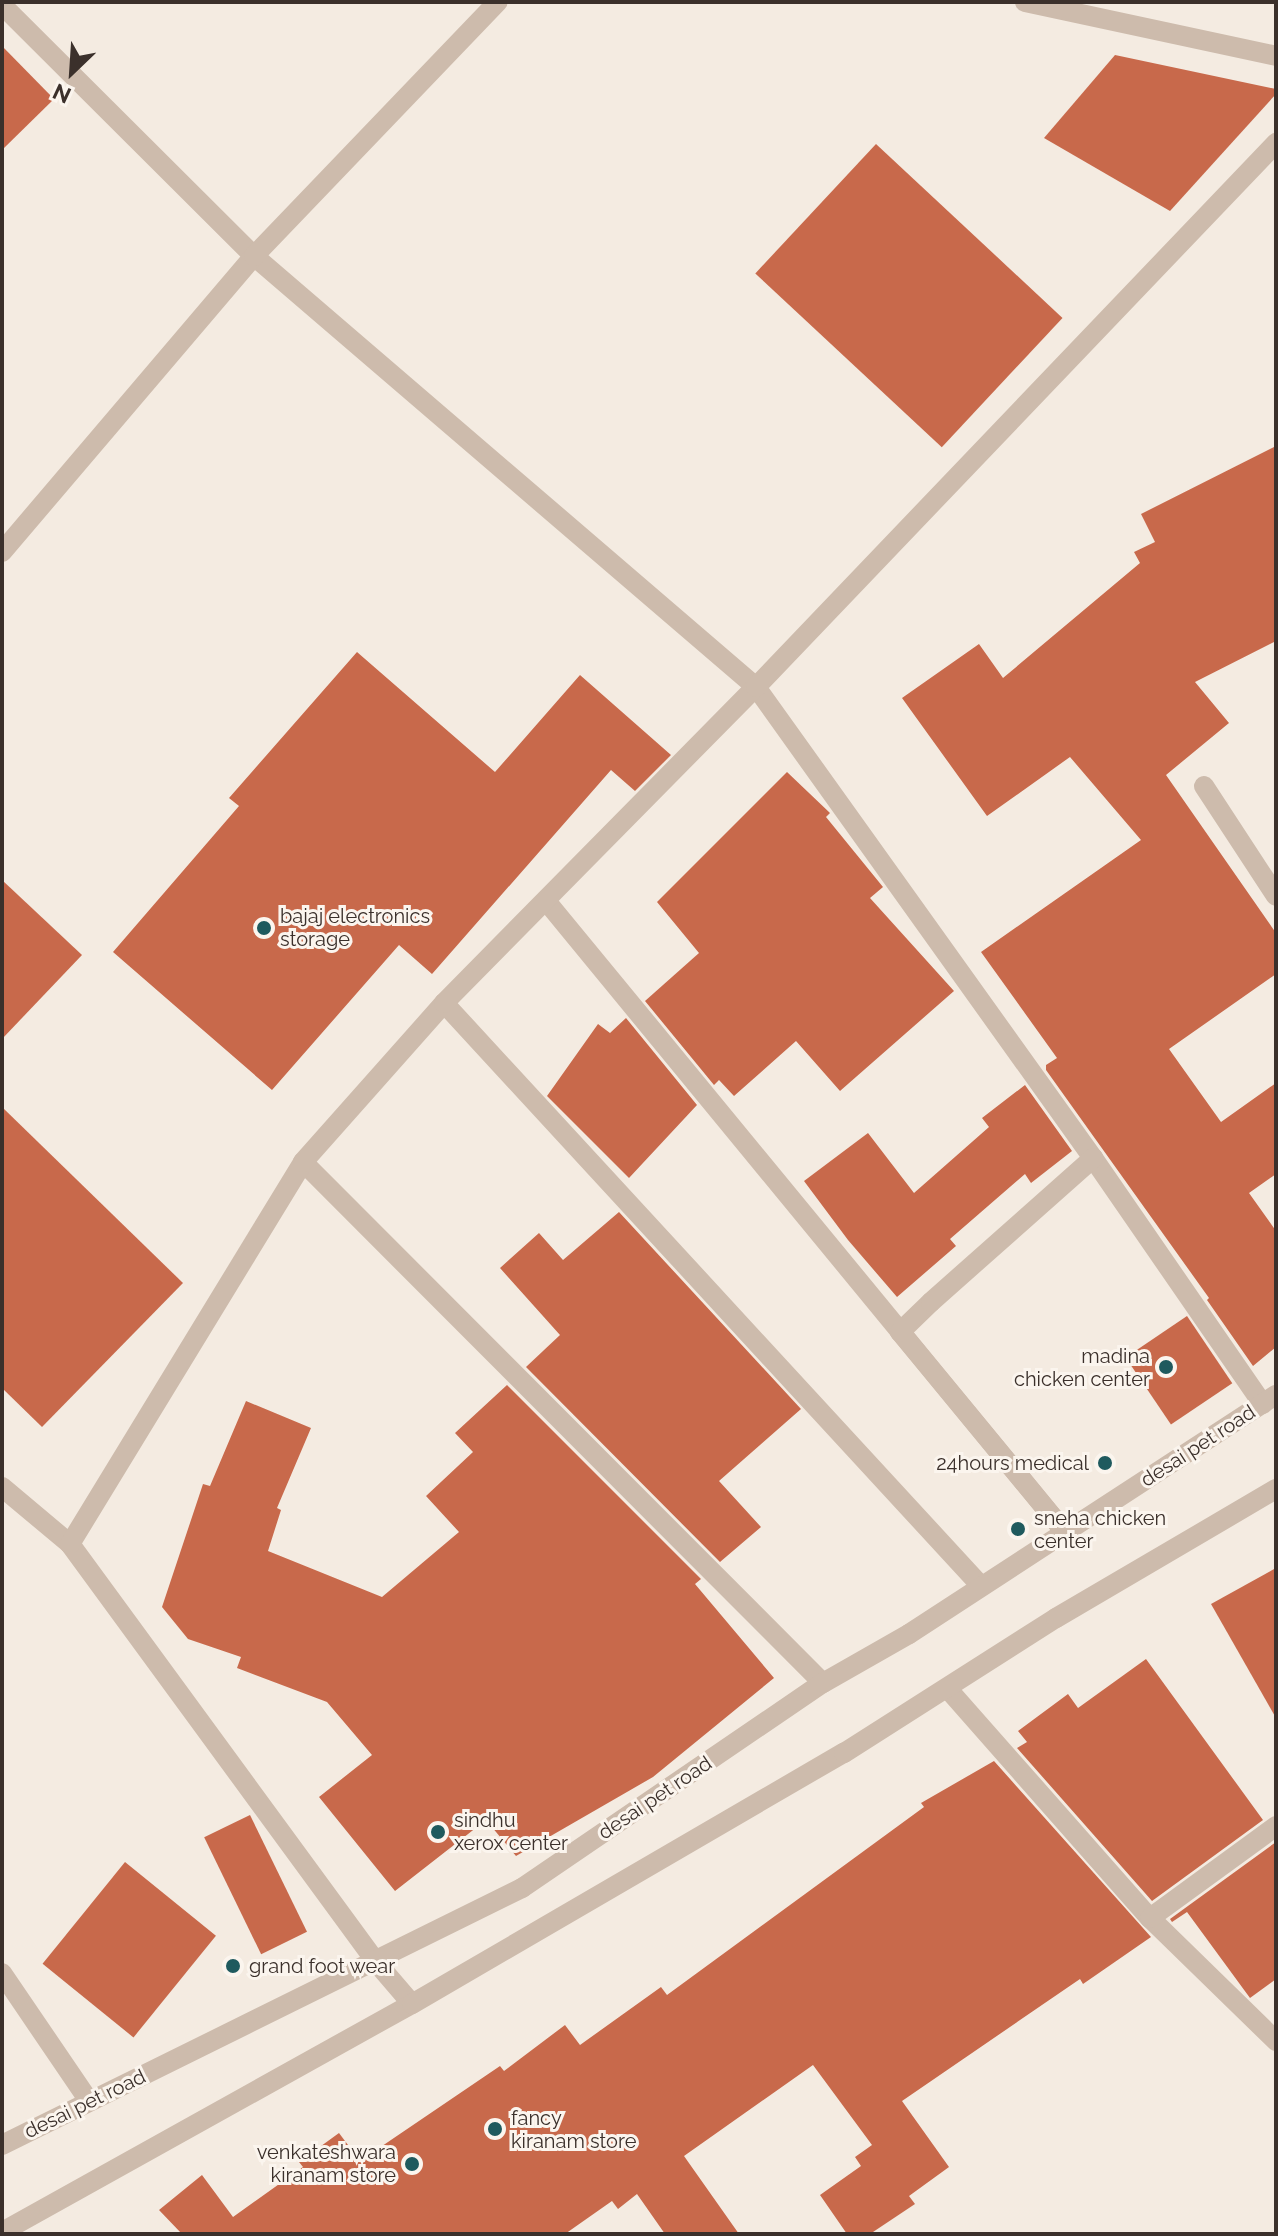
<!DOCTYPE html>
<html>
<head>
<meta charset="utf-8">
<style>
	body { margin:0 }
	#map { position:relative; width:1278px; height:2236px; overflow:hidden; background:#f4ebe1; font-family:Raleway,sans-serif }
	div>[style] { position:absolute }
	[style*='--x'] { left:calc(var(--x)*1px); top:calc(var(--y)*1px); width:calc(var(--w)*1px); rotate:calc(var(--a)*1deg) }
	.building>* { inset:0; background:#c8694b; transform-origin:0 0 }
	.minor>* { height:20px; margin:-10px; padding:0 10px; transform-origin:10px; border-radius:10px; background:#cdbbac }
	.tertiary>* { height:20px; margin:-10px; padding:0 10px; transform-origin:10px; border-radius:10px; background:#cdbbac }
	.dots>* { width:22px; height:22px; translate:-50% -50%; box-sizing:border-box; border:4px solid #fbf5ee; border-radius:50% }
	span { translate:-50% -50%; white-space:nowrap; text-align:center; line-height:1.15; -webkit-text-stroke:6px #fbf5ee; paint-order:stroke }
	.poi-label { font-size:20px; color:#3b302b }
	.left { translate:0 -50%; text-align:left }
	.right { translate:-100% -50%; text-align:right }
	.street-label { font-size:20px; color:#3b302b }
	.frame { position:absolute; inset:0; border:4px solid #3b302b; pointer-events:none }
	.north { position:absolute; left:32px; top:32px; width:80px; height:80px; -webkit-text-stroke:6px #fbf5ee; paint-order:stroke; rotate:205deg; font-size:22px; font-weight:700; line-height:32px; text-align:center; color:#3b302b }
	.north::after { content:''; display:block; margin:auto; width:28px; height:36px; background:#3b302b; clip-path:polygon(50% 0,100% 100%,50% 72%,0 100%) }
</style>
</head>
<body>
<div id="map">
	<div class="building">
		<div style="clip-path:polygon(2px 46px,54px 99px,2px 150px)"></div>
		<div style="clip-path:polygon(1115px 55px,1276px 89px,1276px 94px,1170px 211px,1044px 138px)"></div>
		<div style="left:876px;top:144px;width:255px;height:177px;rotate:43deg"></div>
		<div style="clip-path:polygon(1276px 446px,1276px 641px,1195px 682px,1229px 723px,1166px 775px,1276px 933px,1276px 974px,1169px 1049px,1221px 1122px,1276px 1083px,1276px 1174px,1249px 1193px,1276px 1231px,1276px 1347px,1253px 1366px,1207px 1300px,1209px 1298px,1046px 1070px,1046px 1065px,1057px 1058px,981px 952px,1141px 840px,1070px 757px,987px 816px,902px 698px,979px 644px,1003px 678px,1140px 563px,1134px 552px,1155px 542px,1141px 514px)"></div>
		<div style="clip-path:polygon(357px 652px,495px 772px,580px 675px,671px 755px,635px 791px,611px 770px,432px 974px,399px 945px,272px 1090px,113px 952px,239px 806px,229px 798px)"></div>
		<div style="clip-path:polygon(787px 772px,830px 813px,826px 817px,883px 887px,870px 898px,954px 991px,840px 1091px,796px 1041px,734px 1096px,719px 1080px,714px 1085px,645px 1001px,699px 953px,657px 902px)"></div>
		<div style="clip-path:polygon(2px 880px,82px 955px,2px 1039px)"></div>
		<div style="clip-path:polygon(626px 1018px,697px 1105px,629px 1178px,547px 1096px,598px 1024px,610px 1033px)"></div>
		<div style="clip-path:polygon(1025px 1085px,1072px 1151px,1031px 1183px,1025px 1174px,950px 1239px,956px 1246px,897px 1297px,848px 1240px,804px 1181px,868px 1133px,914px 1193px,989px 1127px,982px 1118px)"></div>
		<div style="clip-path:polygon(2px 1107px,183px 1283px,42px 1427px,2px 1388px)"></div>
		<div style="clip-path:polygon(619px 1212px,801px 1409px,719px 1481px,761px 1527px,720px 1562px,526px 1367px,560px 1335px,500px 1268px,539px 1233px,563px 1260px)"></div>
		<div style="left:1187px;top:1316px;width:81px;height:74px;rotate:56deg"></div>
		<div style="clip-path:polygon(507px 1385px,701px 1579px,695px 1584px,774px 1678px,653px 1777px,516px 1856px,486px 1820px,395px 1891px,319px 1797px,372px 1755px,327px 1702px,237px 1668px,241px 1657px,188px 1639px,162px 1607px,203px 1484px,210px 1486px,246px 1401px,311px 1428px,277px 1508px,281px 1510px,268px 1551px,382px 1597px,459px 1532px,426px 1496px,473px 1452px,455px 1433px)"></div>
		<div style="clip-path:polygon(1276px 1568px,1276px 1718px,1211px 1604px)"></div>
		<div style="clip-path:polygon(1146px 1659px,1263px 1820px,1152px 1901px,1017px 1748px,1027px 1742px,1018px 1731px,1068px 1694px,1078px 1708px)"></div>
		<div style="clip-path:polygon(994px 1761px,1151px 1937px,1083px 1984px,1080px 1979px,902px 2101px,949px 2167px,909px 2196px,915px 2204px,870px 2234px,847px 2234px,820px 2195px,861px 2166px,855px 2157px,872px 2145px,813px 2065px,684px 2156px,739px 2234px,665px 2234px,637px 2194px,618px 2209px,612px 2201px,565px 2234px,182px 2234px,159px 2210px,202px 2175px,233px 2217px,303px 2167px,299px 2162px,339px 2133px,360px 2161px,500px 2066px,504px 2071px,565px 2025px,580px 2045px,661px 1987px,667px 1995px,924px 1807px,921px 1803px)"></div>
		<div style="left:250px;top:1815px;width:130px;height:51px;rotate:64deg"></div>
		<div style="clip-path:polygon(1276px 1842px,1276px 1979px,1250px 1998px,1187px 1912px,1172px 1922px,1170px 1919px)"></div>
		<div style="left:125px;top:1862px;width:117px;height:131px;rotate:39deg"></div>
	</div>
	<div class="minor">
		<div style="--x:1025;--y:2;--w:257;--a:12.1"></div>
		<div style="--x:2;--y:5;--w:356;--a:44.9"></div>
		<div style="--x:254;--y:256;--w:662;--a:40.65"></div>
		<div style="--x:756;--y:687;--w:579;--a:54.42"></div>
		<div style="--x:1093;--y:1158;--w:299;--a:55.4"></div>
		<div style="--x:2;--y:552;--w:389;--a:-49.6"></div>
		<div style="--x:254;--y:256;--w:352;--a:-46.2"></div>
		<div style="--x:1204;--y:786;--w:131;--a:56.8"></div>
		<div style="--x:547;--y:902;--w:816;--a:50.57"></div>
		<div style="--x:1065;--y:1532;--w:259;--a:-129.5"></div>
		<div style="--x:900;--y:1332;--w:43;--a:-44.1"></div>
		<div style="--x:931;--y:1302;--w:217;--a:-41.6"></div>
		<div style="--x:444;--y:1003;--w:793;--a:47.35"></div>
		<div style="--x:303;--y:1162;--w:736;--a:45.06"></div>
		<div style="--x:2;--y:1487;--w:89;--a:40"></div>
		<div style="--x:70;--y:1544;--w:518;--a:53.79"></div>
		<div style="--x:376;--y:1962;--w:55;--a:49.4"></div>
		<div style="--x:70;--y:1544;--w:447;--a:-58.6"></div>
		<div style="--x:303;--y:1162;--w:213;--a:-48.4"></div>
		<div style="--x:444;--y:1003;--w:444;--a:-45.4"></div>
		<div style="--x:756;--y:687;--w:753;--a:-46.29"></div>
		<div style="--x:947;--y:1688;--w:307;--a:48.6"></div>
		<div style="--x:1150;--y:1918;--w:176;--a:44.3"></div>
		<div style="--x:1150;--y:1918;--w:156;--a:-36.1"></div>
		<div style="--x:2;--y:1973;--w:155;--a:55.8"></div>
	</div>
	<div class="tertiary">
		<div style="--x:2;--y:2145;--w:580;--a:-26.3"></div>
		<div style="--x:522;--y:1888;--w:364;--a:-34.3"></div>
		<div style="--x:823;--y:1683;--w:99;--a:-29.7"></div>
		<div style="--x:909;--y:1634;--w:438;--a:-33.1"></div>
		<div style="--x:2;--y:2232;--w:469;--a:-29.1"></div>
		<div style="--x:412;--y:2004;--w:500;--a:-30.2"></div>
		<div style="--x:844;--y:1753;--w:251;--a:-32.5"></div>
		<div style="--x:1056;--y:1618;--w:255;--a:-30.4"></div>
	</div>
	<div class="dots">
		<div style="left:264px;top:928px;background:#1f5a5e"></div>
		<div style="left:1166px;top:1367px;background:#1f5a5e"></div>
		<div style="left:1105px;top:1463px;background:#1f5a5e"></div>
		<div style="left:1018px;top:1529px;background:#1f5a5e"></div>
		<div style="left:438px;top:1832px;background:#1f5a5e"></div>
		<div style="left:233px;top:1966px;background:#1f5a5e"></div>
		<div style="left:495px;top:2129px;background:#1f5a5e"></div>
		<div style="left:412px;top:2164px;background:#1f5a5e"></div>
	</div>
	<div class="poi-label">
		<span class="left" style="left:280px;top:928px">bajaj electronics<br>storage</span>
		<span class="right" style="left:1150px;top:1368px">madina<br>chicken center</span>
		<span class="right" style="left:1089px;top:1463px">24hours medical</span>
		<span class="left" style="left:1034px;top:1530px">sneha chicken<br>center</span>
		<span class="left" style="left:454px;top:1832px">sindhu<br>xerox center</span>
		<span class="left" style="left:249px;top:1966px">grand foot wear</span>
		<span class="left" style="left:511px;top:2130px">fancy<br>kiranam store</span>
		<span class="right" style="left:396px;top:2164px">venkateshwara<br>kiranam store</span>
	</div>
	<div class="street-label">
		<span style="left:1198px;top:1446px;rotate:-33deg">desai pet road</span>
		<span style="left:655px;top:1798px;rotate:-34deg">desai pet road</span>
		<span style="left:85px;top:2104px;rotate:-26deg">desai pet road</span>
	</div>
	<div class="frame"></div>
	<div class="north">N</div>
</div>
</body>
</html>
